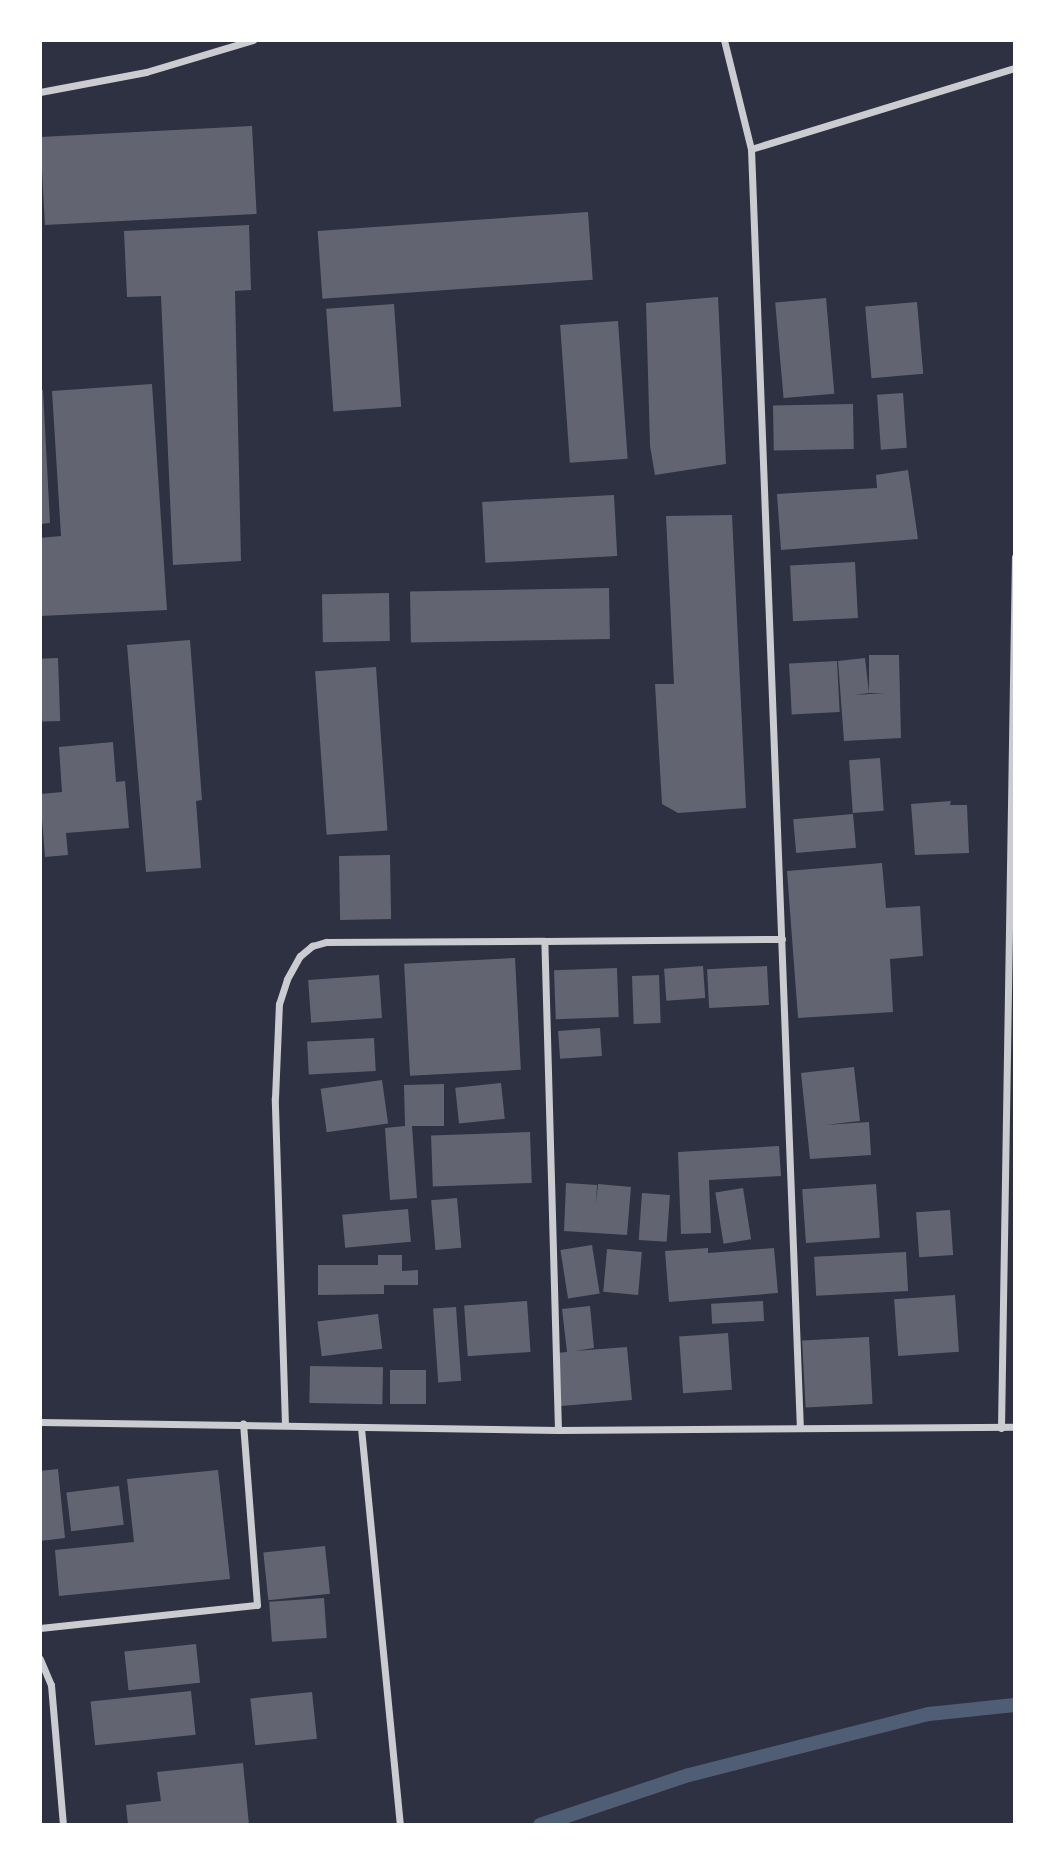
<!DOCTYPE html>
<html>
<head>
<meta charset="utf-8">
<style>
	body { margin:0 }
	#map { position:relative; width:1055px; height:1865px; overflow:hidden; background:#2d3142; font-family:Signika,sans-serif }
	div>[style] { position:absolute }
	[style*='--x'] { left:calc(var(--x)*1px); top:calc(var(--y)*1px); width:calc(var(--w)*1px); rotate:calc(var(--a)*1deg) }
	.stream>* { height:14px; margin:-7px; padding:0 7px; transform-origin:7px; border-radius:7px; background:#4f5d75 }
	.building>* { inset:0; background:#626471; transform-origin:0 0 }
	.minor>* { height:7px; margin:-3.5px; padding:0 3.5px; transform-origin:3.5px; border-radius:3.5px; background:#caccd0 }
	span { translate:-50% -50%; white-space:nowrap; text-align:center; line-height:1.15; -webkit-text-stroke:7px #fff; paint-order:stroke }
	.frame { position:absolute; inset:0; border:42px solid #fff; pointer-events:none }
</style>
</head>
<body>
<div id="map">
	<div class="stream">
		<div style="--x:540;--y:1825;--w:157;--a:-18.6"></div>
		<div style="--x:689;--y:1775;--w:248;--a:-14.3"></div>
		<div style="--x:929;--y:1714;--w:86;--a:-6"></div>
	</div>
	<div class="building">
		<div style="left:252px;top:126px;width:88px;height:212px;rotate:87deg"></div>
		<div style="left:588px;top:212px;width:68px;height:271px;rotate:86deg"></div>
		<div style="clip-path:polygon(249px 225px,251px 290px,235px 291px,241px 561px,173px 565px,161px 296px,127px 297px,124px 231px)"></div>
		<div style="clip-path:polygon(718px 297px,726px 464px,655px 475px,650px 446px,646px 303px)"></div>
		<div style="left:826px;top:298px;width:96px;height:51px;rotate:85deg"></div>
		<div style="left:917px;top:302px;width:72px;height:52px;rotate:85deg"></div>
		<div style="left:394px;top:304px;width:103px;height:68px;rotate:86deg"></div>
		<div style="left:618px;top:321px;width:138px;height:58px;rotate:86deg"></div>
		<div style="clip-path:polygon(152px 384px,167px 610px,40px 616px,40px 538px,61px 536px,52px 391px)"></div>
		<div style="clip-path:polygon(43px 390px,50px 523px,40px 524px,40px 391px)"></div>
		<div style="left:903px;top:393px;width:55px;height:26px;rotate:86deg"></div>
		<div style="left:853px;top:404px;width:45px;height:80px;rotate:89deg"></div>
		<div style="clip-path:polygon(908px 470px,918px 539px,781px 550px,777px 494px,877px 488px,876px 475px)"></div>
		<div style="left:614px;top:495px;width:61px;height:132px;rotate:87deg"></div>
		<div style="clip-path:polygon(732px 515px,746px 808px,678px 813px,662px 804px,655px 684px,674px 684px,666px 516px)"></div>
		<div style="left:855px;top:562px;width:56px;height:65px;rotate:87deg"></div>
		<div style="left:609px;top:588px;width:51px;height:199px;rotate:89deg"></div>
		<div style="left:389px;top:593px;width:48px;height:67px;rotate:89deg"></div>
		<div style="clip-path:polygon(190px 640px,202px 800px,196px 801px,201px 868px,146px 872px,127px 645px)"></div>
		<div style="clip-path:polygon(869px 655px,899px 655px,901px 738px,844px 741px,838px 661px,865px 658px,869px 693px,854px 695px,885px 693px,869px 693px)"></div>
		<div style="left:58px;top:658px;width:63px;height:18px;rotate:88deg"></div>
		<div style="left:837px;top:661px;width:51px;height:48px;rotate:87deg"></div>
		<div style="left:376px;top:667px;width:164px;height:61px;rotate:86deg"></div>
		<div style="clip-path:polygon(113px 742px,116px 782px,125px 781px,129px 828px,66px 833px,68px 855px,45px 857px,40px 794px,62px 792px,59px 747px)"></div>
		<div style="left:880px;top:758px;width:53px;height:31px;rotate:86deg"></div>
		<div style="clip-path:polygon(951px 801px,950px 805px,967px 805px,969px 853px,915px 855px,911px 804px)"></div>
		<div style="left:853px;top:814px;width:34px;height:60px;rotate:85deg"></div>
		<div style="left:390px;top:855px;width:64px;height:51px;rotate:89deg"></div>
		<div style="clip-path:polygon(882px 863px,886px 908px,920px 906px,923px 956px,890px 959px,893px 1012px,798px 1018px,787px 871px)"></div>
		<div style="left:515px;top:958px;width:112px;height:111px;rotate:87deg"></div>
		<div style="left:703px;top:966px;width:32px;height:39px;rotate:86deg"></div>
		<div style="left:767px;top:966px;width:39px;height:60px;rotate:87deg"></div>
		<div style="left:617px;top:968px;width:49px;height:63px;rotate:88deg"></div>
		<div style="left:379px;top:975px;width:43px;height:71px;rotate:86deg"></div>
		<div style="left:659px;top:975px;width:48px;height:27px;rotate:88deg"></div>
		<div style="left:600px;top:1028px;width:28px;height:42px;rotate:86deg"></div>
		<div style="left:374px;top:1038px;width:33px;height:67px;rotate:87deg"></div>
		<div style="clip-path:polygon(854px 1067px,860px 1121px,825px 1125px,869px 1122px,871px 1155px,810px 1159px,801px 1073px)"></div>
		<div style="left:382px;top:1080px;width:44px;height:62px;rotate:82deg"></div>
		<div style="left:501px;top:1083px;width:36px;height:46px;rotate:84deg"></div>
		<div style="clip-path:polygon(444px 1084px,444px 1126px,412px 1126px,417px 1198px,390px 1200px,385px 1128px,405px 1126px,404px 1085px)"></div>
		<div style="left:530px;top:1132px;width:51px;height:99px;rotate:88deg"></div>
		<div style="clip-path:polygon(779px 1146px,781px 1176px,709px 1180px,711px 1233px,681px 1234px,678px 1152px)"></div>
		<div style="clip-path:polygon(566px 1183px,597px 1185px,596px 1204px,598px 1184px,631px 1187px,627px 1235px,564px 1231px)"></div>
		<div style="left:876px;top:1184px;width:54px;height:74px;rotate:86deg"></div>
		<div style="left:743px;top:1188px;width:52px;height:28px;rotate:81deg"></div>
		<div style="left:642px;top:1193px;width:28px;height:47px;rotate:4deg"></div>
		<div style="left:457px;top:1198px;width:50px;height:26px;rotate:85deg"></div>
		<div style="left:408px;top:1209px;width:33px;height:66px;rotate:85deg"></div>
		<div style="left:950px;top:1210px;width:45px;height:34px;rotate:86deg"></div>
		<div style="left:592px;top:1245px;width:49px;height:32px;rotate:81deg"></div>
		<div style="clip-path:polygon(708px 1248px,708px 1253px,774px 1248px,778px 1293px,669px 1302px,665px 1251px)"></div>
		<div style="left:607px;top:1249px;width:35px;height:43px;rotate:5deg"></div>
		<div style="left:906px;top:1252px;width:39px;height:92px;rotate:87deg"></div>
		<div style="clip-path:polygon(378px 1255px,402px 1255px,402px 1271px,418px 1270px,418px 1285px,384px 1285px,384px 1294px,318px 1295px,318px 1265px,378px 1265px)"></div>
		<div style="left:955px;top:1295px;width:57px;height:61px;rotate:86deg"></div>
		<div style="left:527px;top:1301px;width:51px;height:63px;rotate:86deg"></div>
		<div style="left:763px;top:1301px;width:20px;height:52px;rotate:87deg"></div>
		<div style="clip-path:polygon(590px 1306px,594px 1348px,575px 1351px,627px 1347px,632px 1400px,561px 1406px,556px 1353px,567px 1352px,562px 1309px)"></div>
		<div style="left:456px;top:1307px;width:74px;height:23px;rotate:86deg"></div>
		<div style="left:378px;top:1314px;width:35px;height:61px;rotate:83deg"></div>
		<div style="left:728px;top:1333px;width:57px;height:49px;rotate:86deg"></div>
		<div style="left:869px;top:1337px;width:67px;height:67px;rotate:87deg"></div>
		<div style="left:310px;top:1366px;width:73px;height:37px;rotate:1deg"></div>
		<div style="left:426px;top:1370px;width:34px;height:36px;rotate:90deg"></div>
		<div style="clip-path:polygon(58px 1469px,65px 1538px,40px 1541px,40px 1471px)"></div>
		<div style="clip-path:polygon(218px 1470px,230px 1579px,59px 1596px,55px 1550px,134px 1542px,127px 1479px)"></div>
		<div style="left:119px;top:1486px;width:39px;height:53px;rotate:83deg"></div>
		<div style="left:325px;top:1546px;width:48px;height:62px;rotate:84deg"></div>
		<div style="left:324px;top:1598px;width:40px;height:55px;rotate:86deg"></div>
		<div style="left:196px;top:1644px;width:39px;height:72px;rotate:84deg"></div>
		<div style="left:191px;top:1691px;width:44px;height:101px;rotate:84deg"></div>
		<div style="left:312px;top:1692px;width:47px;height:62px;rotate:84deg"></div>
		<div style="clip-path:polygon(243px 1763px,249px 1825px,128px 1825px,126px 1805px,161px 1801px,157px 1772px)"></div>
	</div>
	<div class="minor">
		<div style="--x:724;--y:40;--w:112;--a:76.1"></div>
		<div style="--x:751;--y:149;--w:1280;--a:87.81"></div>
		<div style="--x:40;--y:92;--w:108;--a:-10.7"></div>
		<div style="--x:146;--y:72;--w:112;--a:-16.7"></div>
		<div style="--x:751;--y:149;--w:276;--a:-17.1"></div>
		<div style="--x:40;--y:1422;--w:518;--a:0.88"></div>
		<div style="--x:558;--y:1430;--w:457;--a:-0.4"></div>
		<div style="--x:285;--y:1425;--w:327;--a:-91.8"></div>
		<div style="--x:275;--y:1098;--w:94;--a:-87.6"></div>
		<div style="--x:279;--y:1004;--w:26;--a:-72"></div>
		<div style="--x:287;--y:979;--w:26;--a:-61"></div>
		<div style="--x:300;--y:956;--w:16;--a:-40"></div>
		<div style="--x:312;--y:946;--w:15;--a:-16"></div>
		<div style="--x:326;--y:942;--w:218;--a:-0.3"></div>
		<div style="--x:361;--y:1428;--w:399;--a:84.4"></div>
		<div style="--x:1001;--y:1428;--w:871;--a:-89.08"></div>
		<div style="--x:558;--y:1430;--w:489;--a:-91.6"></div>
		<div style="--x:544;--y:941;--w:238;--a:-0.5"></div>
		<div style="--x:40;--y:1628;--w:218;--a:-6.1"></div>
		<div style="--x:257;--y:1605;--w:182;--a:-94.4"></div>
		<div style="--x:40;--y:1659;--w:28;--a:67"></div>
		<div style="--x:51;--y:1685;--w:141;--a:85.1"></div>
	</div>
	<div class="frame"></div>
</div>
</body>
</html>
